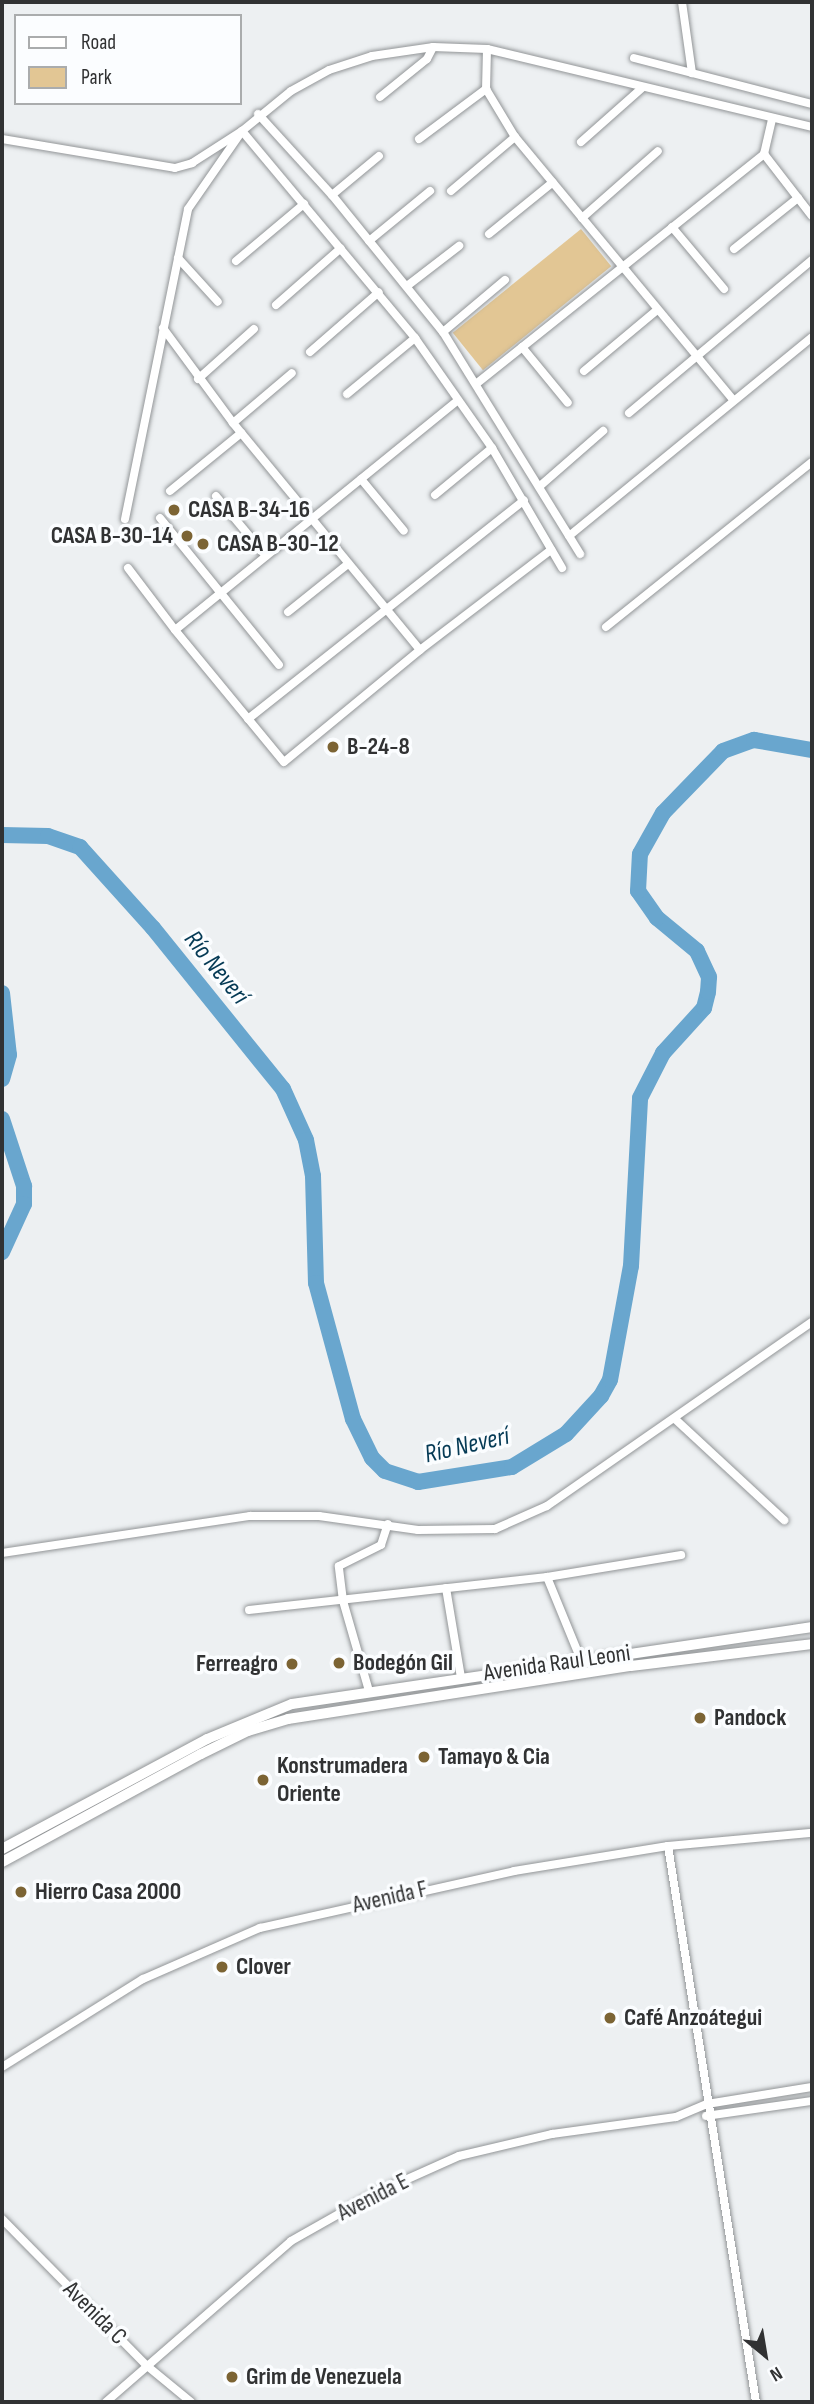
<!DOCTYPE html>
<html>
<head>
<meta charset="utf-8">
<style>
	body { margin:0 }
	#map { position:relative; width:814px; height:2404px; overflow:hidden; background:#edf0f2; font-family:"Sofia Sans Condensed",sans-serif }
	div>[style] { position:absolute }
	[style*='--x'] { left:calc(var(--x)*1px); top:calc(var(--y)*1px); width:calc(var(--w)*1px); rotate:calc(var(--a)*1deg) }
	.green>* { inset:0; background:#e2c694; transform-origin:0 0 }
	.river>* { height:16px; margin:-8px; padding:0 8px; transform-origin:8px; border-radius:8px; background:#69a6ce }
	.roads { filter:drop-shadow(0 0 2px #929597) drop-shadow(0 0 2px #929597) }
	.street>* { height:8px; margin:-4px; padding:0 4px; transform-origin:4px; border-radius:4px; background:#fff }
	.secondary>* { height:10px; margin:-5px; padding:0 5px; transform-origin:5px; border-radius:5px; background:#fff }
	.dots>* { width:19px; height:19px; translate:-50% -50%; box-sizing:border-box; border:4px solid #fbfdff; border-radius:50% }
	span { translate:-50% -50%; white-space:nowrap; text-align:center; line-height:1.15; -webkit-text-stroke:7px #fbfdff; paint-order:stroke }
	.poi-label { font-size:24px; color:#313233; font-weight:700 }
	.left { translate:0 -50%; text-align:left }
	.right { translate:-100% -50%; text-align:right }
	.street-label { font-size:24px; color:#313233 }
	.water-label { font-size:26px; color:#053a55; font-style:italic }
	.frame { position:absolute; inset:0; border:4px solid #313233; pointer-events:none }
	.legend { position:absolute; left:14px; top:14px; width:228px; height:91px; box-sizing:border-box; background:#fbfdff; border:2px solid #aaacad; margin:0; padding:9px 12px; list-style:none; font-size:21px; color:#313233 }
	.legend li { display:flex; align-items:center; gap:14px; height:35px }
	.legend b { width:35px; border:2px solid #aaacad }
	.north { position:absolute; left:730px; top:2320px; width:70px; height:70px; -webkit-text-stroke:5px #fbfdff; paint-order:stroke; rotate:150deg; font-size:19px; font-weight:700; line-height:28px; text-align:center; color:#313233 }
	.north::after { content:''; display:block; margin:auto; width:24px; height:32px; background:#313233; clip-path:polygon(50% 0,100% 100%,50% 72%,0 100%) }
</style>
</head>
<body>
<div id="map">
	<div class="green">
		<div style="left:581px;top:229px;width:48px;height:165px;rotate:51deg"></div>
	</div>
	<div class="river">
		<div style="--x:2;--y:835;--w:46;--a:1.2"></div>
		<div style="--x:48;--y:836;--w:34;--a:19"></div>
		<div style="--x:80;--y:847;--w:109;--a:48"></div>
		<div style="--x:153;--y:928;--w:207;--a:51.1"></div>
		<div style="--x:283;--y:1089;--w:56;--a:65.7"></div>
		<div style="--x:306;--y:1140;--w:37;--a:79"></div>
		<div style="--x:313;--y:1176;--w:107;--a:88.4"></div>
		<div style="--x:316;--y:1283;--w:141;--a:74.8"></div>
		<div style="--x:353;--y:1419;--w:43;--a:64"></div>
		<div style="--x:372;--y:1458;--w:18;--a:45"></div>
		<div style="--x:385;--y:1471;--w:35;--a:18"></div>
		<div style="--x:418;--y:1482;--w:95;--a:-9.1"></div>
		<div style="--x:512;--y:1467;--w:63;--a:-31.4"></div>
		<div style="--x:566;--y:1434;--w:52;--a:-47.4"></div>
		<div style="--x:601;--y:1396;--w:18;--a:-61"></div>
		<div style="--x:610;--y:1380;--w:116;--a:-79.6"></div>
		<div style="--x:631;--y:1266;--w:168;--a:-86.9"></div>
		<div style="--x:640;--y:1098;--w:51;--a:-62.9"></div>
		<div style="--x:663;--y:1053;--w:61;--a:-47.7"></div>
		<div style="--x:704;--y:1008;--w:16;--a:-76"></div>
		<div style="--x:708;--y:992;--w:15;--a:-86"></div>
		<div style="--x:709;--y:977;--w:29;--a:-115"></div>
		<div style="--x:697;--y:951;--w:52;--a:-140.5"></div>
		<div style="--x:657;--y:918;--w:33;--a:-125"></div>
		<div style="--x:638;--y:891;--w:37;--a:-87"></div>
		<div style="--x:640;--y:854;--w:47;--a:-60.7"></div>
		<div style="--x:663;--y:813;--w:86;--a:-45.9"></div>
		<div style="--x:723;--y:751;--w:33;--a:-20"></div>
		<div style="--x:754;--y:740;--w:59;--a:9.8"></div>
		<div style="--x:2;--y:993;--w:62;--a:83.6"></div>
		<div style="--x:9;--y:1055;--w:25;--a:106"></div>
		<div style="--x:2;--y:1119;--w:71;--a:71.8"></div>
		<div style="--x:24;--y:1186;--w:18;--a:90"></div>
		<div style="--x:24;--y:1204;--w:53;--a:114.6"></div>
	</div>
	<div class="roads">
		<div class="street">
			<div style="--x:682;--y:2;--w:72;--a:82"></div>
			<div style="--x:487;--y:49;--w:40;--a:91.4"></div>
			<div style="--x:486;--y:89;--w:56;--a:58.9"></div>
			<div style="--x:515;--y:137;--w:342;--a:50.3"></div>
			<div style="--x:634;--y:58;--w:184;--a:14.5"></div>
			<div style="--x:380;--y:97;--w:60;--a:-39"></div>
			<div style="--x:427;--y:59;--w:13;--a:-63"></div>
			<div style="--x:258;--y:114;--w:110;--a:47.6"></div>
			<div style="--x:332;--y:195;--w:176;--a:51"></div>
			<div style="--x:443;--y:332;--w:261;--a:58.3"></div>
			<div style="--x:2;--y:139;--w:175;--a:9.5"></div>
			<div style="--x:175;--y:168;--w:18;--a:-16"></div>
			<div style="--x:192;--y:163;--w:59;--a:-32.6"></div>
			<div style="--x:242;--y:131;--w:270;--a:50.1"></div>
			<div style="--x:415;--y:338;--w:134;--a:55"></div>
			<div style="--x:492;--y:448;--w:139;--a:59.7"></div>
			<div style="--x:419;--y:139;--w:84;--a:-36.7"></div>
			<div style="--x:581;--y:142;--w:81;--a:-41.5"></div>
			<div style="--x:764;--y:154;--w:78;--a:52.3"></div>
			<div style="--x:451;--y:191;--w:84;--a:-40.2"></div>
			<div style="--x:332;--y:195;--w:61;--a:-39.7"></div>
			<div style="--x:582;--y:218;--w:101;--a:-41.4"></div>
			<div style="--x:672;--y:227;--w:81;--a:50"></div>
			<div style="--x:489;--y:234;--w:82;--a:-39.1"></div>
			<div style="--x:369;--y:241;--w:79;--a:-39.3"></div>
			<div style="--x:734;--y:249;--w:82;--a:-38.6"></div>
			<div style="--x:178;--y:258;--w:59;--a:47.7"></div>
			<div style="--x:236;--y:261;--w:89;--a:-40"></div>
			<div style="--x:407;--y:286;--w:66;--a:-37.6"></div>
			<div style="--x:276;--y:305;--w:86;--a:-41.2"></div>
			<div style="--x:163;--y:328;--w:118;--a:53.6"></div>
			<div style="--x:233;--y:423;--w:294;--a:50.5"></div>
			<div style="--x:443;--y:332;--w:81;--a:-40"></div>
			<div style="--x:522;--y:347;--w:72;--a:50.6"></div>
			<div style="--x:310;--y:352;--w:91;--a:-41"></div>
			<div style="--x:584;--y:371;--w:95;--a:-39.9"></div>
			<div style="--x:198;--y:379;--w:75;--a:-41.8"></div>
			<div style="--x:476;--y:384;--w:369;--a:-38.6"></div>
			<div style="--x:764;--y:154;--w:37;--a:-77"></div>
			<div style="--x:347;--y:394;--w:88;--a:-39.5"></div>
			<div style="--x:457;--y:401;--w:363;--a:140.9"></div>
			<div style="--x:175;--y:630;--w:171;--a:50.5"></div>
			<div style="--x:284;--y:762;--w:176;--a:-39.5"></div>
			<div style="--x:420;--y:650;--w:165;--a:-37.4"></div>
			<div style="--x:629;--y:413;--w:239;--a:-39.9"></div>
			<div style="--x:233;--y:423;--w:77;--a:-40.3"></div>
			<div style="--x:361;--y:479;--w:67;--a:50.4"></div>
			<div style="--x:540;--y:486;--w:84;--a:-41.1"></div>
			<div style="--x:170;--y:491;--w:92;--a:-39.2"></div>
			<div style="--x:435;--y:495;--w:74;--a:-39.5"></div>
			<div style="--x:216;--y:496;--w:78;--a:50.2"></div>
			<div style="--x:160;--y:518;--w:189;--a:51"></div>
			<div style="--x:125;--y:519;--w:316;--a:-78.5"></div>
			<div style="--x:188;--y:209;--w:95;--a:-55.3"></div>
			<div style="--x:242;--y:131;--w:63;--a:-39.2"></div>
			<div style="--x:291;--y:91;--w:43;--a:-28.9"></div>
			<div style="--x:329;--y:70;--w:45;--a:-18"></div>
			<div style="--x:372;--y:56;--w:62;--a:-8.4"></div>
			<div style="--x:433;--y:47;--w:54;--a:2.1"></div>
			<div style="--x:487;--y:49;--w:334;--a:13.5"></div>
			<div style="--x:569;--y:536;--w:314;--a:-39.3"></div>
			<div style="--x:128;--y:568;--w:78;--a:52.8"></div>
			<div style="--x:288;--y:612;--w:77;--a:-38.7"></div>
			<div style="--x:606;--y:627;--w:264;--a:-38.7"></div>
			<div style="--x:248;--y:719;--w:352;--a:-38.4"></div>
			<div style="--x:675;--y:1419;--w:149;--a:42.8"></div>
			<div style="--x:2;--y:1553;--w:251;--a:-8.5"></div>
			<div style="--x:250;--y:1516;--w:69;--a:0"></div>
			<div style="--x:319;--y:1516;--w:100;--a:8"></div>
			<div style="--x:418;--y:1530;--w:77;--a:-0.7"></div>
			<div style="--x:495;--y:1529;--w:57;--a:-23.9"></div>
			<div style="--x:547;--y:1506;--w:323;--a:-34.8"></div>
			<div style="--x:547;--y:1577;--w:90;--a:67.7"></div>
			<div style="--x:446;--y:1588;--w:91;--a:80.5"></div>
			<div style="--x:249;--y:1610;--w:300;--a:-6.3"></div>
			<div style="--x:547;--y:1577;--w:136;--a:-9.3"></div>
			<div style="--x:369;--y:1691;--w:94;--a:-106.1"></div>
			<div style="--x:343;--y:1601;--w:35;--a:-97"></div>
			<div style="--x:339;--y:1566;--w:47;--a:-26.6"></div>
			<div style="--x:381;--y:1545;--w:22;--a:-72"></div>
			<div style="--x:668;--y:1846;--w:563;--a:81.01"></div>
			<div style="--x:2;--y:2067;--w:166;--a:-32"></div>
			<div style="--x:143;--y:1979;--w:128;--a:-23.6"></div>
			<div style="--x:260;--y:1928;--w:260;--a:-12.6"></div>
			<div style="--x:514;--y:1871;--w:156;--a:-9.2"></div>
			<div style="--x:668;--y:1846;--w:145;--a:-5.2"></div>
			<div style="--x:706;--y:2116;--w:107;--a:-8.1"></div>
			<div style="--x:2;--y:2219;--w:205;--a:45.4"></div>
			<div style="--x:146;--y:2365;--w:58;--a:39.4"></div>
			<div style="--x:106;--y:2402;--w:245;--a:-41"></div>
			<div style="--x:291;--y:2241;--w:95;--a:-29.5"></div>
			<div style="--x:374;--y:2194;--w:93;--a:-24.1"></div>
			<div style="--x:459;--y:2156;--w:96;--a:-13.3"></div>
			<div style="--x:552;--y:2134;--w:125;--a:-7.8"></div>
			<div style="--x:676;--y:2117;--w:34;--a:-23"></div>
			<div style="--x:707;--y:2104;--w:106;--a:-9.2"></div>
		</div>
		<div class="secondary">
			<div style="--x:2;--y:1849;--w:233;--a:-28.2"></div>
			<div style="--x:207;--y:1739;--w:92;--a:-22.4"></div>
			<div style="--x:292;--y:1704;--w:526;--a:-8.42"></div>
			<div style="--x:2;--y:1862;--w:226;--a:-28.5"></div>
			<div style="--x:201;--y:1754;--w:52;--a:-26.1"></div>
			<div style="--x:248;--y:1731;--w:42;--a:-16.7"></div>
			<div style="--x:288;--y:1719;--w:347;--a:-8.8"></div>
			<div style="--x:631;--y:1666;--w:182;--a:-6.9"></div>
		</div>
	</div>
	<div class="dots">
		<div style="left:174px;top:510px;background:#7c6434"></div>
		<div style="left:187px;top:536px;background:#7c6434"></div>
		<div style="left:203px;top:544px;background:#7c6434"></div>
		<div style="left:333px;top:747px;background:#7c6434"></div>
		<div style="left:339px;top:1663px;background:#7c6434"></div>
		<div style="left:292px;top:1664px;background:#7c6434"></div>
		<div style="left:700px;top:1718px;background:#7c6434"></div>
		<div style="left:424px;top:1757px;background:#7c6434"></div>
		<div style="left:263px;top:1780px;background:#7c6434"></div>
		<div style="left:21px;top:1892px;background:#7c6434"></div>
		<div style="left:222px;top:1967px;background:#7c6434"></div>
		<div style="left:610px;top:2018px;background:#7c6434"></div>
		<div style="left:232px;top:2377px;background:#7c6434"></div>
	</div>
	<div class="poi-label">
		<span class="left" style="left:188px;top:510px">CASA B-34-16</span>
		<span class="right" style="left:173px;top:536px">CASA B-30-14</span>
		<span class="left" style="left:217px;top:544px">CASA B-30-12</span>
		<span class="left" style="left:347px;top:747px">B-24-8</span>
		<span class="left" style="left:353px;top:1663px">Bodegón Gil</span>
		<span class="right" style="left:278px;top:1664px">Ferreagro</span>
		<span class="left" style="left:714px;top:1718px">Pandock</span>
		<span class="left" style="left:438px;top:1757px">Tamayo &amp; Cia</span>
		<span class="left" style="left:277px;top:1780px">Konstrumadera<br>Oriente</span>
		<span class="left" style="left:35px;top:1892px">Hierro Casa 2000</span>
		<span class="left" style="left:236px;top:1967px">Clover</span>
		<span class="left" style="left:624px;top:2018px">Café Anzoátegui</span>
		<span class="left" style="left:246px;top:2377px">Grim de Venezuela</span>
	</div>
	<div class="street-label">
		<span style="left:557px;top:1663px;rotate:-8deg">Avenida Raul Leoni</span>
		<span style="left:390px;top:1897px;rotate:-13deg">Avenida F</span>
		<span style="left:373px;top:2197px;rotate:-27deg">Avenida E</span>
		<span style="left:95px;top:2313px;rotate:45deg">Avenida C</span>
	</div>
	<div class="water-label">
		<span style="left:216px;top:968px;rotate:51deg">Río Neverí</span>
		<span style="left:467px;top:1446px;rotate:-13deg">Río Neverí</span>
	</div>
	<div class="frame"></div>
	<ul class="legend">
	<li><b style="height:9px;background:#fff"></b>Road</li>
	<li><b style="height:19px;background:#e2c694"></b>Park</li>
	</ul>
	<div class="north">N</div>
</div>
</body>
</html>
